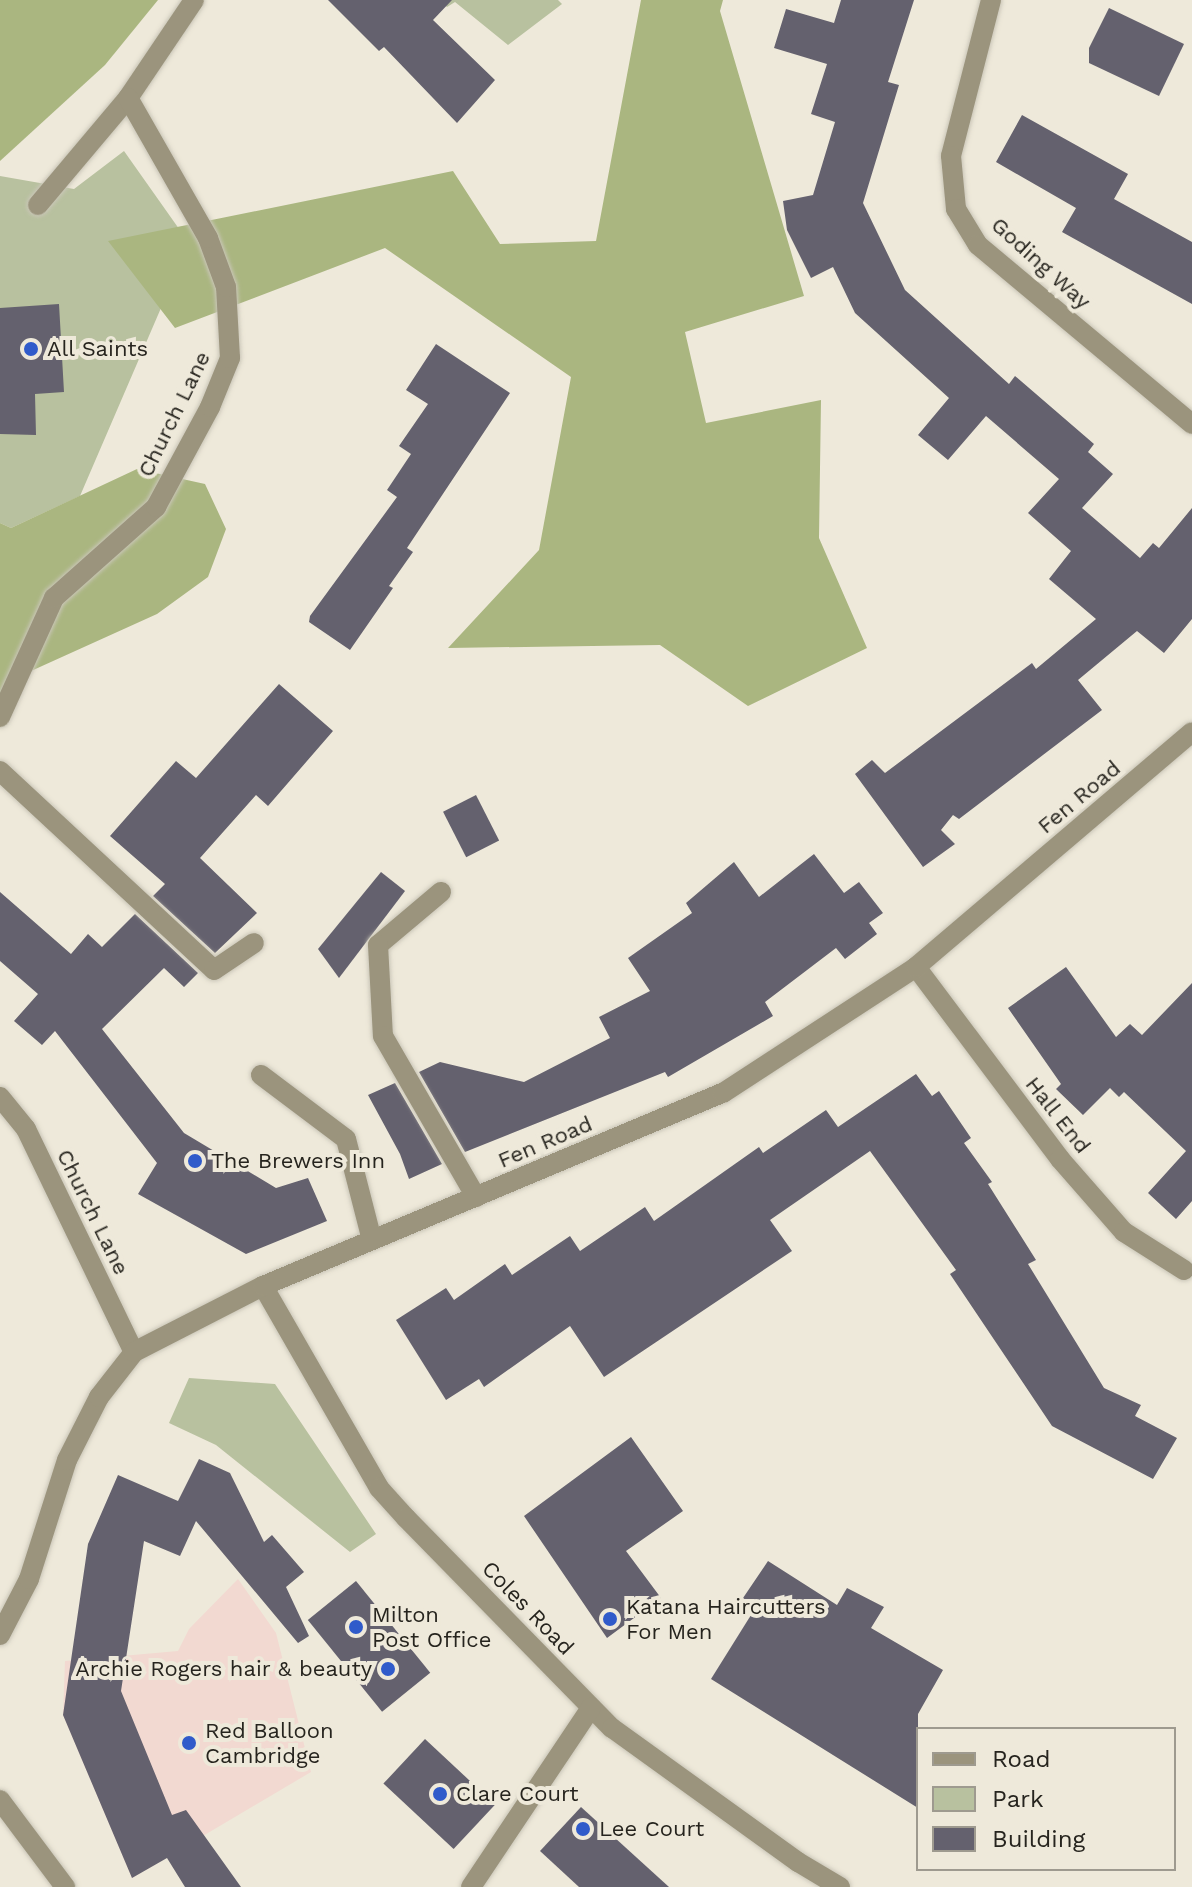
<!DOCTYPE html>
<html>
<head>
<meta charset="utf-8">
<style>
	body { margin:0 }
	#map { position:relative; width:1192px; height:1887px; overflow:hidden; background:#eee9da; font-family:"Work Sans",sans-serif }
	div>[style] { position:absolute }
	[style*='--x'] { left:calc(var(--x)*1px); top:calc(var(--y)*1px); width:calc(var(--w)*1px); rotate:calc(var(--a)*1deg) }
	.education>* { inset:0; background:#f2d9d1 }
	.green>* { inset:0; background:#b8c19f }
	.forest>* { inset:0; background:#aab680 }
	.building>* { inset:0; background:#64616e; transform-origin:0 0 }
	.roads { filter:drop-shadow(0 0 2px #cac6b8) drop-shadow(0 0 2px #cac6b8) }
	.service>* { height:20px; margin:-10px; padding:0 10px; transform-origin:10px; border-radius:10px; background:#9b947d }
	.minor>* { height:20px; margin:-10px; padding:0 10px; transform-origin:10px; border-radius:10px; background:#9b947d }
	.tertiary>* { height:20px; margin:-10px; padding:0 10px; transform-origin:10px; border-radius:10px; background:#9b947d }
	.dots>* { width:22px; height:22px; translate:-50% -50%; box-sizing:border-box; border:4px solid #eee9da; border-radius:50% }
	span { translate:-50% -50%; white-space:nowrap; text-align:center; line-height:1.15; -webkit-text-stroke:8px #eee9da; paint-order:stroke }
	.street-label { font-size:22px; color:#26241e }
	.poi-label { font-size:22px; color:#26241e }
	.left { translate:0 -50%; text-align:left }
	.right { translate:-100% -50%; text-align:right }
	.legend { position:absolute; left:916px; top:1727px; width:260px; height:144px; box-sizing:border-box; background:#eee9da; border:2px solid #9e9a8f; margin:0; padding:10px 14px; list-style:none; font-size:24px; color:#26241e }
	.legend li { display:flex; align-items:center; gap:16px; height:40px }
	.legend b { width:40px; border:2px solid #9e9a8f }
</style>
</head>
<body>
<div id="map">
	<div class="education">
		<div style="clip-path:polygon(238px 1579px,276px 1633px,311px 1772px,132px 1878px,63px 1715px,65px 1661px,178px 1651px,189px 1629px)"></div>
	</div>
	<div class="green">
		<div style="clip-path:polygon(440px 0,558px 0,562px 4px,508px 45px,455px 2px,447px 7px)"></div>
		<div style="clip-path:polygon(124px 151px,189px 243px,80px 496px,11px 528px,0 523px,0 176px,74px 189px)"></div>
		<div style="clip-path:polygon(189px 1378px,275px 1384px,376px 1534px,350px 1552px,216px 1445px,169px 1423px)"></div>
	</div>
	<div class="forest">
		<div style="clip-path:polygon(0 0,158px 0,105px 65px,0 161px)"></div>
		<div style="clip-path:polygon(641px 0,723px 0,720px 11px,804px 296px,685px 332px,706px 423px,821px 400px,819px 538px,867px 648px,748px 706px,660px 645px,448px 648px,539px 550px,571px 377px,385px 248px,175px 328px,108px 241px,453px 171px,500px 244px,596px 241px)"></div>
		<div style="clip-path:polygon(137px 469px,205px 484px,226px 529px,208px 577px,157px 614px,31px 671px,0 713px,0 523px,11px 528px)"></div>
	</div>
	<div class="building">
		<div style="clip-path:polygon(328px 0,452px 0,433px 20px,495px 80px,457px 123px,384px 47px,379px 51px)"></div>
		<div style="clip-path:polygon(841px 0,914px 0,888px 82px,899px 85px,863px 203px,905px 290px,1009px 384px,1015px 376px,1094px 444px,1088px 452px,1113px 474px,1082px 508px,1140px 558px,1153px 543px,1159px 548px,1192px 508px,1192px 619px,1164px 653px,1137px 631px,1078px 680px,1102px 710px,959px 819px,953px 815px,941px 830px,955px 844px,923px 867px,855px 774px,872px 760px,885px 773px,1032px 663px,1036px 669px,1096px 619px,1049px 579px,1071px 551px,1028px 513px,1059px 479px,986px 416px,948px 460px,918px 435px,949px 398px,855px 313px,833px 267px,811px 278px,787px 230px,783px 201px,813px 195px,835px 122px,811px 114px,827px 64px,774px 48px,786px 9px,834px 23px)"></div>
		<div style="clip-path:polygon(1109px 8px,1184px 44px,1159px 96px,1089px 63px,1089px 48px)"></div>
		<div style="clip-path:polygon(1022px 115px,1128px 174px,1114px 199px,1192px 242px,1192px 304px,1062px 232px,1076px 208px,996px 162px)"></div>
		<div style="clip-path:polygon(59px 304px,64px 392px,35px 394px,36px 435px,0 434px,0 308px)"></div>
		<div style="clip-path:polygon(436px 344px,510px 393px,407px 548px,413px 552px,389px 586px,393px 588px,350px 650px,309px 622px,310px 616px,397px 497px,387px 490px,411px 454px,399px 446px,428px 404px,406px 390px)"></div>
		<div style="clip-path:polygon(279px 684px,333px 731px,268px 806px,256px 795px,200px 858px,257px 913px,215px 953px,153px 896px,165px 884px,110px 836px,176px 761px,196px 778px)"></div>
		<div style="left:476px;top:795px;width:51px;height:37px;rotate:63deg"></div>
		<div style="clip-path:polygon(814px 854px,844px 893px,859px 882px,883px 913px,869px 923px,877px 934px,845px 959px,836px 948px,765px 1002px,773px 1016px,668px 1077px,665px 1072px,465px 1152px,419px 1072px,440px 1062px,524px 1082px,610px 1038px,599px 1017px,650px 991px,628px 958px,692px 913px,686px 903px,734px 862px,759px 897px)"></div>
		<div style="clip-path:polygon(381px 872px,405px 891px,339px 978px,318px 949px)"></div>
		<div style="clip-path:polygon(0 892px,71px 954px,88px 934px,102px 947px,135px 914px,198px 973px,184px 987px,164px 968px,102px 1029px,184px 1133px,276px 1188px,308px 1178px,327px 1221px,246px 1254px,138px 1194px,157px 1163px,55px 1031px,42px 1045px,14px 1021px,38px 994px,0 961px)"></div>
		<div style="clip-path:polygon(1066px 967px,1116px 1037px,1130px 1024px,1142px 1035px,1192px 983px,1192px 1201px,1176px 1219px,1148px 1193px,1186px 1151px,1124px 1092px,1119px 1097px,1110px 1088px,1083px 1115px,1056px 1089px,1061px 1084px,1008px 1008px)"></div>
		<div style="clip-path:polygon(916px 1074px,932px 1096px,939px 1091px,971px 1138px,964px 1143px,992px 1182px,988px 1184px,1036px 1260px,1028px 1264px,1104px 1388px,1141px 1405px,1135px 1416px,1177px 1438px,1153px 1479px,1052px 1426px,950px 1274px,956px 1270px,870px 1151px,770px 1220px,792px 1251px,604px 1377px,570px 1326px,484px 1387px,479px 1379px,446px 1400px,396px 1320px,446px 1288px,454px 1300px,505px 1264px,512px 1275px,570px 1236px,580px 1251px,645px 1207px,654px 1221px,759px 1147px,763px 1153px,826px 1110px,838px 1127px)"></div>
		<div style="clip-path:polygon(395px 1083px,442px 1164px,409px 1179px,400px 1154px,368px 1095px)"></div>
		<div style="clip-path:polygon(631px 1437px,683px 1511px,626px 1551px,661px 1598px,607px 1638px,524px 1516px)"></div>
		<div style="clip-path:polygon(199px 1459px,230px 1473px,264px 1542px,272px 1535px,304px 1572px,286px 1587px,309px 1636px,298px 1643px,196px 1521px,180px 1556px,144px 1541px,121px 1691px,172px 1815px,186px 1810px,241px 1887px,185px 1887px,167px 1858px,132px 1878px,63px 1715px,88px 1544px,118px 1475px,178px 1501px)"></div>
		<div style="clip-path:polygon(768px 1561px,837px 1605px,847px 1588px,884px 1607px,871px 1628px,943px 1670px,918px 1714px,918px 1808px,711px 1679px,756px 1607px,743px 1598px)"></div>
		<div style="left:356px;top:1581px;width:118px;height:62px;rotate:51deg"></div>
		<div style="left:425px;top:1739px;width:96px;height:61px;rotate:43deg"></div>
		<div style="clip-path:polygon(581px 1807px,669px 1887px,579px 1887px,540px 1851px)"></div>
	</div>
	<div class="roads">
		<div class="service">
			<div style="--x:38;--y:205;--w:140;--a:-49.9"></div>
			<div style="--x:128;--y:98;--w:118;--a:-56"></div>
			<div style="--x:0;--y:771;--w:292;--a:42.9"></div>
			<div style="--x:214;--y:970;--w:48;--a:-34"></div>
			<div style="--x:441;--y:892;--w:82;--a:139.9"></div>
			<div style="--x:378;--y:945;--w:91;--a:86.9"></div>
			<div style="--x:383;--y:1036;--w:186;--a:60"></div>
			<div style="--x:261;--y:1075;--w:106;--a:37"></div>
			<div style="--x:346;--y:1139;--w:104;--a:75.6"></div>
		</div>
		<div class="minor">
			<div style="--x:991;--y:0;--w:161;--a:104.4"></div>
			<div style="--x:951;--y:156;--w:53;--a:84.6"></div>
			<div style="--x:956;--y:209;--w:42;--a:58.6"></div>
			<div style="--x:978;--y:245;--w:279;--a:39.9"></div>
			<div style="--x:0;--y:717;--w:131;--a:-65.6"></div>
			<div style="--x:54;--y:598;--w:137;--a:-41.7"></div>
			<div style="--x:156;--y:507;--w:114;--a:-61.6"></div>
			<div style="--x:210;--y:407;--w:53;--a:-67.8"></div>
			<div style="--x:230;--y:358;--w:71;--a:-93.2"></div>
			<div style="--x:226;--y:287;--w:52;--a:-110.2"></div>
			<div style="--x:208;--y:238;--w:161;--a:-119.7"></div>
			<div style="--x:916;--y:967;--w:240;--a:53.1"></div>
			<div style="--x:1060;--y:1159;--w:97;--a:48.8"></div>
			<div style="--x:1124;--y:1232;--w:71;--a:32.3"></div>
			<div style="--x:0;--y:1097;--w:41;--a:50.9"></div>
			<div style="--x:26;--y:1129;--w:248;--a:64.2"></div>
			<div style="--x:263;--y:1286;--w:233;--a:60.1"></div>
			<div style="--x:379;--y:1488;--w:40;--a:48"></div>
			<div style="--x:406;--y:1518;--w:294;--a:45.6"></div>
			<div style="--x:612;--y:1728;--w:229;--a:35.8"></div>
			<div style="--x:798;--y:1862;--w:49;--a:30.8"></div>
			<div style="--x:0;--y:1635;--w:63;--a:-62.6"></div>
			<div style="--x:29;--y:1579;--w:125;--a:-72.3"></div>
			<div style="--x:67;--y:1460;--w:71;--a:-63.1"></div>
			<div style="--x:99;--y:1397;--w:57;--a:-52.1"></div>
			<div style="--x:134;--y:1352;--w:145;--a:-27.1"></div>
			<div style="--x:263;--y:1286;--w:499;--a:-22.8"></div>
			<div style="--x:723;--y:1093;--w:230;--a:-33.1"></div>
			<div style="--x:916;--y:967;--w:362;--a:-40.4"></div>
			<div style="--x:471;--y:1887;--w:216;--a:-56.2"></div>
		</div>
		<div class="tertiary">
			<div style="--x:0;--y:1800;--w:109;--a:53.2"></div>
		</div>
	</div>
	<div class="dots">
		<div style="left:31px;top:349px;background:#305bca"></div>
		<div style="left:195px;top:1161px;background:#305bca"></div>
		<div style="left:610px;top:1619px;background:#305bca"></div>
		<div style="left:356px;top:1627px;background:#305bca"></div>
		<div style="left:388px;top:1669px;background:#305bca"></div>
		<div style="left:189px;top:1743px;background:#305bca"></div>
		<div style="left:440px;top:1794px;background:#305bca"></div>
		<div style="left:583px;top:1829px;background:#305bca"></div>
	</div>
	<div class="street-label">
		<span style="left:1041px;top:263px;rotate:42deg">Goding Way</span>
		<span style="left:174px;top:414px;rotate:-64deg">Church Lane</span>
		<span style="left:1079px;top:797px;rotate:-40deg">Fen Road</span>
		<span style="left:1058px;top:1115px;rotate:52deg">Hall End</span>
		<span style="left:545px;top:1142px;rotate:-23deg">Fen Road</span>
		<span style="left:93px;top:1212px;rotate:64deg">Church Lane</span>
		<span style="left:528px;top:1608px;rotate:46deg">Coles Road</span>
	</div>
	<div class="poi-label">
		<span class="left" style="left:47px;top:349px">All Saints</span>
		<span class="left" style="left:211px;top:1161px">The Brewers Inn</span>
		<span class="left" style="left:626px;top:1619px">Katana Haircutters<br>For Men</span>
		<span class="left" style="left:372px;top:1627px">Milton<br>Post Office</span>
		<span class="right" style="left:372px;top:1669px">Archie Rogers hair &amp; beauty</span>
		<span class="left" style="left:205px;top:1743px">Red Balloon<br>Cambridge</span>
		<span class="left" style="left:456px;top:1794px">Clare Court</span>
		<span class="left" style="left:599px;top:1829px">Lee Court</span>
	</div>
	<ul class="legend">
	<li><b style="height:10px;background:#9b947d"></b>Road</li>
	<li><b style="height:22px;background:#b8c19f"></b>Park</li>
	<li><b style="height:22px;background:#64616e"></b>Building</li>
	</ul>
</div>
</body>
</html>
